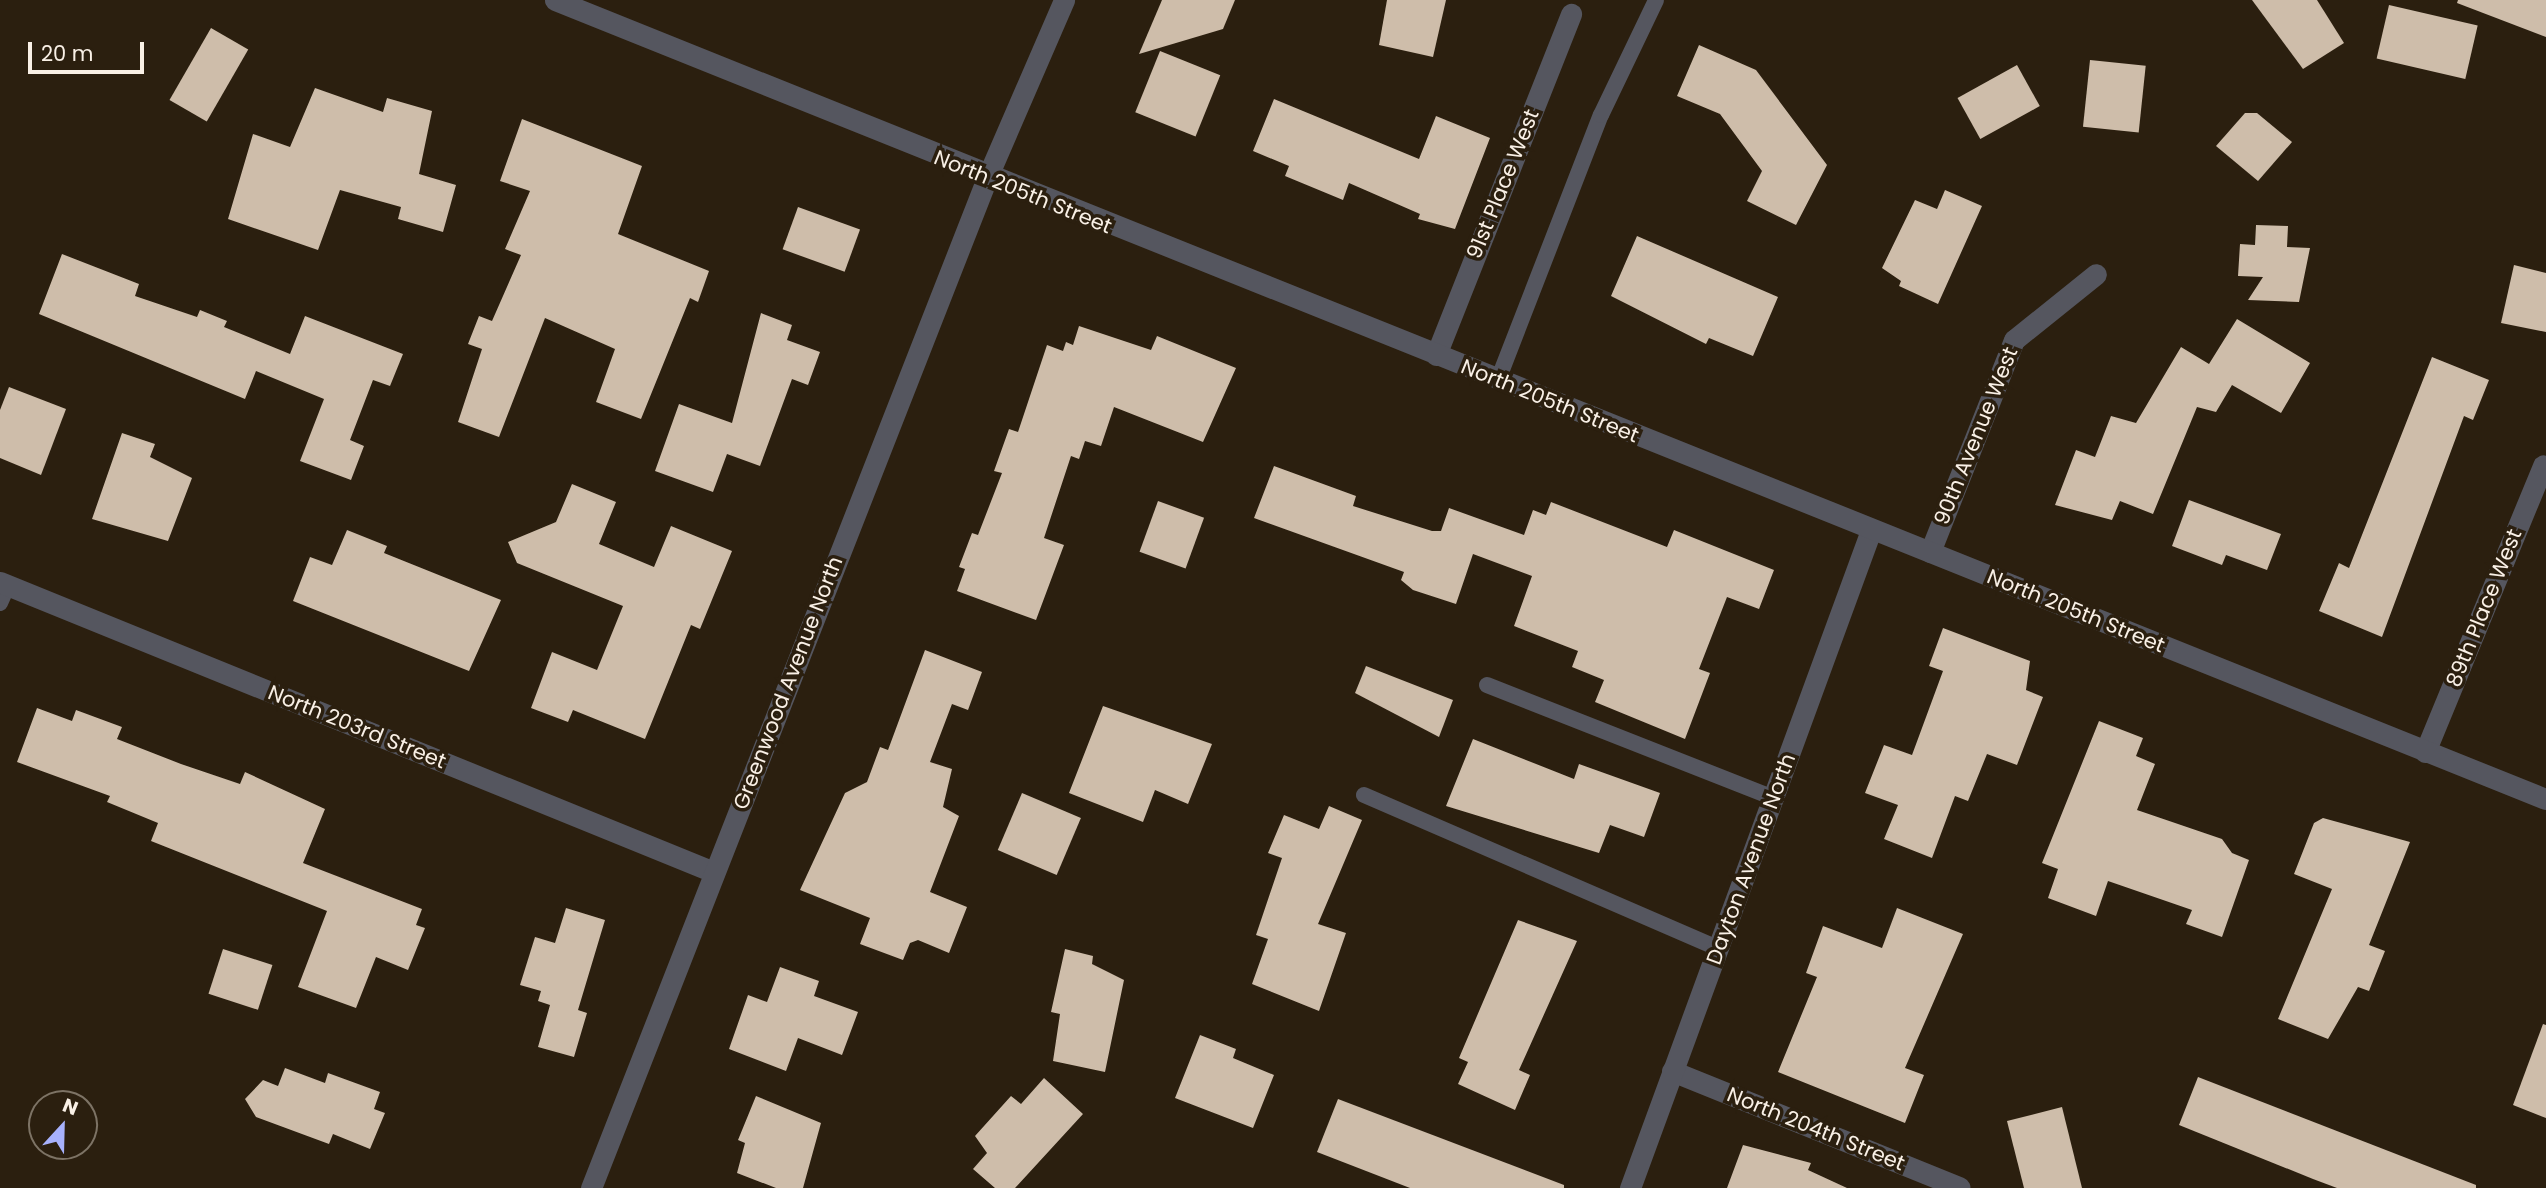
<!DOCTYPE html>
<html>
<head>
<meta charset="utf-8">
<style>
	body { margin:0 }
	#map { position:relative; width:2546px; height:1188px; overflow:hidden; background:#2b1f0f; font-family:Poppins,sans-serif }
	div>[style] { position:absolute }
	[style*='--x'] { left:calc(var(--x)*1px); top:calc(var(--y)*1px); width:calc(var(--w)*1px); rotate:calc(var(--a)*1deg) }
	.building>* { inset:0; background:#cebdaa; transform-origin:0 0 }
	.service>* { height:16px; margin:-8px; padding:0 8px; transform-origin:8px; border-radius:8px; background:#55565f }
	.minor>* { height:21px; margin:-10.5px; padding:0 10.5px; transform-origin:10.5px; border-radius:10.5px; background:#55565f }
	.tertiary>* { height:21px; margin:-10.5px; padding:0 10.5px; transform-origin:10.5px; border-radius:10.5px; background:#55565f }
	span { translate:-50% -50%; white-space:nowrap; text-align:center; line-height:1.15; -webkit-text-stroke:7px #2b1f0f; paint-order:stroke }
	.street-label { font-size:21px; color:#f9f0e6 }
	.north { position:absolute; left:28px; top:1090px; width:70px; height:70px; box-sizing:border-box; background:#2b1f0f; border:2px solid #7d7365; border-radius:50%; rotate:22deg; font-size:19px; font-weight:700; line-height:28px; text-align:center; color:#f9f0e6 }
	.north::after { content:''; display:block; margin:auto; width:24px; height:32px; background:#a7b1fc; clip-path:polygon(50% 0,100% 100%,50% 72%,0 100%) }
	.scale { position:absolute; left:28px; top:42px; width:116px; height:32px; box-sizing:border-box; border:4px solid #f9f0e6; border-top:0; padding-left:9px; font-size:21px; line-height:24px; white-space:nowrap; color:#f9f0e6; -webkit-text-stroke:5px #2b1f0f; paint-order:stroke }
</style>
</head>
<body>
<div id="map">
	<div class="building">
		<div style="clip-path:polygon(1162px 0,1235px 0,1223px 29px,1139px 54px)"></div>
		<div style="clip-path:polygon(1387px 0,1446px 0,1433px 57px,1379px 45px)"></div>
		<div style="clip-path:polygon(2252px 0,2317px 0,2344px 43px,2303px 69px)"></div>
		<div style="clip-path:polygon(2458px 0,2546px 0,2546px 37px,2457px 3px)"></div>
		<div style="left:2389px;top:5px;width:91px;height:55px;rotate:13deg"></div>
		<div style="left:211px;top:28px;width:43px;height:83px;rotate:30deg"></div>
		<div style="clip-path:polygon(1699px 45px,1756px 70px,1827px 165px,1796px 225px,1747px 201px,1762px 171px,1720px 114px,1677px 96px)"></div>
		<div style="left:1160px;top:51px;width:65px;height:66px;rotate:22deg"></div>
		<div style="left:2090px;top:60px;width:56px;height:67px;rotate:6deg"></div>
		<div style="left:2017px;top:65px;width:47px;height:68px;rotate:61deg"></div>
		<div style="clip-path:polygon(315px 88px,383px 112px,387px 98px,432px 111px,419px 174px,456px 185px,443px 232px,398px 219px,401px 207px,340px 190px,318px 250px,228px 219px,253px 134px,290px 147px)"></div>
		<div style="clip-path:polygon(1274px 99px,1419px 159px,1436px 116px,1490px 138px,1455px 229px,1418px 219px,1420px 214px,1349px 183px,1343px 200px,1285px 176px,1289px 166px,1253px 151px)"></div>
		<div style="clip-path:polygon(2245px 113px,2257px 113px,2292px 142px,2258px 181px,2216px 146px)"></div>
		<div style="clip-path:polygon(522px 119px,642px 166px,618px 234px,709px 271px,698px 302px,690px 298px,641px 419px,596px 402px,615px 349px,545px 318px,499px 437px,458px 422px,482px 349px,468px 344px,479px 316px,492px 321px,521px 255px,505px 249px,530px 191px,500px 181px)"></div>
		<div style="clip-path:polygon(1945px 190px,1982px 206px,1938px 304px,1899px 286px,1901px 281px,1882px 268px,1915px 200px,1937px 209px)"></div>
		<div style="left:798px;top:207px;width:66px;height:45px;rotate:20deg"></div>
		<div style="clip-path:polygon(2256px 225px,2288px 226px,2287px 247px,2310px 248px,2299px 302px,2248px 300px,2263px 277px,2238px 276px,2240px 244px,2255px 245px)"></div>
		<div style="clip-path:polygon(1637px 236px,1778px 297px,1753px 356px,1709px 338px,1706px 344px,1611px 296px)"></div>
		<div style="clip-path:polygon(62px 254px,139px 284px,135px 296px,197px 317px,200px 310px,227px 321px,224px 327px,290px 354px,305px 316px,403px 354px,390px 386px,373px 380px,350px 440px,364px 446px,351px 480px,300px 461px,324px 399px,256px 371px,245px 399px,39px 314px)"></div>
		<div style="clip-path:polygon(2514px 265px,2546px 273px,2546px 332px,2501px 323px)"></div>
		<div style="clip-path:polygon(761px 313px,792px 325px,787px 340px,820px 352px,808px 385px,792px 379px,760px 466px,727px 454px,713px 492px,655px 471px,679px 404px,732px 423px)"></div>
		<div style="clip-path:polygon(2237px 319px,2310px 363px,2281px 413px,2232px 385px,2216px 412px,2197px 407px,2153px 514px,2120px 501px,2112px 520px,2055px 505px,2076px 450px,2095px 457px,2111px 416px,2136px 423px,2181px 347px,2209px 364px)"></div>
		<div style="clip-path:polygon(1079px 326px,1151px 350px,1157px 336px,1236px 368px,1203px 442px,1114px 407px,1101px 446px,1085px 441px,1079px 459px,1071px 456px,1044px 538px,1064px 545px,1036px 620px,957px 591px,965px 569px,959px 567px,972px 533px,978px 535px,1002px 473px,994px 471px,1009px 429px,1018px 432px,1047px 345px,1063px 351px,1066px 342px,1073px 345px)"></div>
		<div style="clip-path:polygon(2432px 357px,2489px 380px,2473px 420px,2464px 416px,2382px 637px,2319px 611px,2339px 563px,2349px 568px)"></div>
		<div style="clip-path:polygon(9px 387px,66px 409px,41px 475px,0 458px,0 410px)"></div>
		<div style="clip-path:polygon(122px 433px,155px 444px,150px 457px,192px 478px,168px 541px,92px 519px)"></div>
		<div style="clip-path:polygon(1274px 466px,1356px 496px,1353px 506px,1432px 531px,1441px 531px,1449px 508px,1524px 535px,1533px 510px,1546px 515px,1551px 502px,1667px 547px,1674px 530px,1774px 570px,1759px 609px,1727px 597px,1699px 669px,1710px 673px,1685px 739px,1595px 702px,1604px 680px,1572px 667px,1578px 651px,1514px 626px,1532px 576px,1473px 554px,1456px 604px,1413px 590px,1401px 580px,1404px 572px,1254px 518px)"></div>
		<div style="clip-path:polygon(572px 484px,616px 502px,599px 544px,654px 567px,671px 526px,732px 551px,700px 629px,691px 625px,645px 739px,573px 710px,568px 722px,531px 708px,552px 652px,597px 670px,623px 606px,517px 563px,508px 542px,556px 522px)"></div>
		<div style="clip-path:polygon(2189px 500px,2281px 534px,2267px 570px,2226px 555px,2222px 565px,2172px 546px)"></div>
		<div style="left:1158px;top:501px;width:49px;height:54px;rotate:20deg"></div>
		<div style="clip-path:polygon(347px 530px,387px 546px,384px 553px,501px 600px,469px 671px,293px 601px,310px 557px,332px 565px)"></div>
		<div style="clip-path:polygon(1943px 628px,2030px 661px,2026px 690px,2043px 697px,2017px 765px,1987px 754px,1968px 801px,1955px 796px,1932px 858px,1884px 839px,1898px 805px,1865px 793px,1884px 745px,1912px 755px,1943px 671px,1929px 666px)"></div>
		<div style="clip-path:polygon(925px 650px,982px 672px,968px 710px,952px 704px,930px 762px,952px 769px,943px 807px,959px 816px,930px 892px,967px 907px,949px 953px,918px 940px,910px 943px,903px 960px,860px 944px,870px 918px,800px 890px,845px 793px,867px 782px,880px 747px,888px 750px)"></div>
		<div style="clip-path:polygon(1366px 666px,1453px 700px,1439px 737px,1355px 693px)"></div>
		<div style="clip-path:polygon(1103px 706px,1212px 744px,1188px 804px,1155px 790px,1143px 822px,1069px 793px)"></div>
		<div style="clip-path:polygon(37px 708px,72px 721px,76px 710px,122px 727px,117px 739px,181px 764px,240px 784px,245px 772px,325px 809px,303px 863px,422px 909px,416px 925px,425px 928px,408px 970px,376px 957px,356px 1008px,298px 987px,327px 911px,151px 841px,158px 823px,107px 802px,110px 796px,17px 762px)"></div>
		<div style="clip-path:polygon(2099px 721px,2143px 738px,2136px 756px,2155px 764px,2137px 810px,2222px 839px,2232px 853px,2249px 860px,2222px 937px,2186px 924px,2192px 910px,2108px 881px,2096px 916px,2048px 898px,2058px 869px,2042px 863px)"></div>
		<div style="clip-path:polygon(1473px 739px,1574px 779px,1579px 764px,1660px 793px,1644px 837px,1610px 825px,1599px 853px,1446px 806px)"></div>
		<div style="left:1022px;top:793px;width:64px;height:62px;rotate:23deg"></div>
		<div style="clip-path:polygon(1329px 806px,1362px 820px,1318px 924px,1346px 933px,1319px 1011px,1252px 984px,1268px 939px,1256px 935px,1282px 858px,1268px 853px,1284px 815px,1319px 829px)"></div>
		<div style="clip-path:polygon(2323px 818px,2410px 842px,2369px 945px,2385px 951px,2369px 991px,2358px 987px,2328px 1039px,2278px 1019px,2332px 889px,2294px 874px,2314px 823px)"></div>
		<div style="clip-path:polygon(566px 908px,605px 920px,578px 1010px,587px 1013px,574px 1057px,538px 1047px,550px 1005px,538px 1001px,541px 991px,520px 985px,535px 937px,555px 943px)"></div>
		<div style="clip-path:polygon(1897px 908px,1963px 934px,1905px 1068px,1924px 1075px,1905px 1123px,1778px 1072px,1817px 977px,1806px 973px,1823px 926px,1882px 948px)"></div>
		<div style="clip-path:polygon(1518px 920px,1577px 941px,1519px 1070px,1530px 1075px,1515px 1110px,1458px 1084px,1468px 1062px,1459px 1058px)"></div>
		<div style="left:223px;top:949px;width:52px;height:47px;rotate:18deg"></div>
		<div style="clip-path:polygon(1065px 949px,1093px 956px,1092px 964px,1124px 980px,1105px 1072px,1053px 1061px,1060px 1014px,1051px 1012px)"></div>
		<div style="clip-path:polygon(780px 967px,819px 981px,814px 996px,858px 1012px,842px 1055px,798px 1038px,786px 1071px,729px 1049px,748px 995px,767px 1002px)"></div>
		<div style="clip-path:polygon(2543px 1024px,2546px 1025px,2546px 1118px,2513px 1105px)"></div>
		<div style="clip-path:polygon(1200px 1035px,1236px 1049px,1233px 1058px,1274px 1075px,1253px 1128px,1175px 1098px)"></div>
		<div style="clip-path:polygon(285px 1068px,325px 1083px,328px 1073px,380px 1092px,374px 1109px,385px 1113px,370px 1149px,333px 1134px,329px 1144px,256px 1117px,245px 1099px,263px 1080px,278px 1086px)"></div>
		<div style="clip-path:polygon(2198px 1077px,2476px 1185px,2476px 1188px,2337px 1188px,2313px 1179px,2179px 1125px)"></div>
		<div style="clip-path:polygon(1044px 1078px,1083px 1114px,1015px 1188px,995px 1188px,973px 1169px,987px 1153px,975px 1136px,1011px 1096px,1021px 1104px)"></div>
		<div style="clip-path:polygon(756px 1096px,821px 1123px,803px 1188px,776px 1188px,737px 1173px,745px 1143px,738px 1140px)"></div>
		<div style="clip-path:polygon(1338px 1099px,1564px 1185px,1564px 1188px,1410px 1188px,1317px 1152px)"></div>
		<div style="clip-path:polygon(2062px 1107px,2082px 1188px,2024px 1188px,2007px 1121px)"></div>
		<div style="clip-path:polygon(1743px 1145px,1811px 1163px,1808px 1170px,1847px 1188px,1727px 1188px)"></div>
	</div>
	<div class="service">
		<div style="--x:1498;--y:380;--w:284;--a:-68.8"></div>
		<div style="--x:1601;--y:115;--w:127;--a:-64.4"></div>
		<div style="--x:0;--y:603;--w:20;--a:-66"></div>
		<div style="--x:1487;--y:685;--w:308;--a:21.5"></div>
		<div style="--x:1364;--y:795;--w:386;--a:23.4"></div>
	</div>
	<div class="minor">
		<div style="--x:1436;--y:355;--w:367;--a:-68.4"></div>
		<div style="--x:1930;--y:552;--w:228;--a:-68.4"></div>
		<div style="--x:2014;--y:340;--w:105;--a:-38.8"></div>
		<div style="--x:0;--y:582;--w:771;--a:22.11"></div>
		<div style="--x:2425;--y:752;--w:310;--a:-67.6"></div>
		<div style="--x:1672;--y:1071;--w:310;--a:22"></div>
		<div style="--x:591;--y:1188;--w:1085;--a:-68.59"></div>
		<div style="--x:1630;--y:1188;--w:701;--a:-69.88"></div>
	</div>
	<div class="tertiary">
		<div style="--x:555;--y:0;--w:2145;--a:21.87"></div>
		<div style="--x:987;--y:178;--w:194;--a:-66.6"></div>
	</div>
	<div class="street-label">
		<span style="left:1503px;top:184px;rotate:-68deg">91st Place West</span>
		<span style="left:1023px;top:192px;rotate:22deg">North 205th Street</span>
		<span style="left:1550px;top:401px;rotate:22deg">North 205th Street</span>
		<span style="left:1976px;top:436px;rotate:-68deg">90th Avenue West</span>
		<span style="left:2484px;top:608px;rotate:-68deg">89th Place West</span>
		<span style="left:2076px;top:611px;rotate:22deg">North 205th Street</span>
		<span style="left:788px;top:683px;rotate:-69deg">Greenwood Avenue North</span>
		<span style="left:357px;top:727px;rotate:22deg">North 203rd Street</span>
		<span style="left:1751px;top:859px;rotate:-70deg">Dayton Avenue North</span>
		<span style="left:1816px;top:1129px;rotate:22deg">North 204th Street</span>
	</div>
	<div class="north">N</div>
	<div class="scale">20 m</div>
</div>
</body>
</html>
